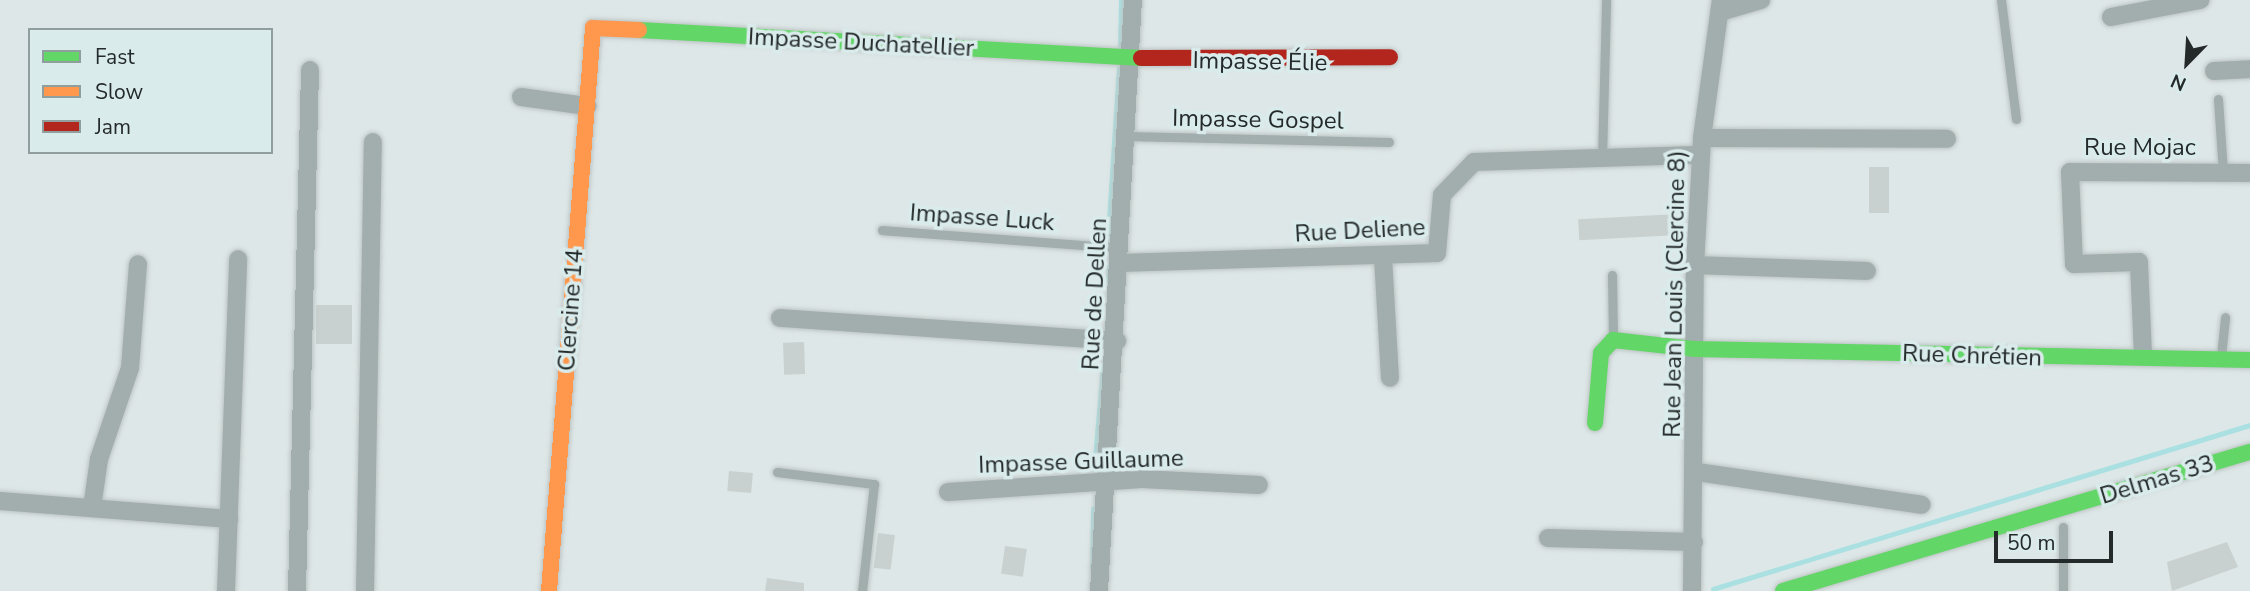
<!DOCTYPE html>
<html>
<head>
<meta charset="utf-8">
<style>
	body { margin:0 }
	#map { position:relative; width:2250px; height:591px; overflow:hidden; background:#dee7e7; font-family:"Nunito Sans",sans-serif }
	div>[style] { position:absolute }
	[style*='--x'] { left:calc(var(--x)*1px); top:calc(var(--y)*1px); width:calc(var(--w)*1px); rotate:calc(var(--a)*1deg) }
	.stream>* { height:4.5px; margin:-2.25px; padding:0 2.25px; transform-origin:2.25px; border-radius:2.25px; background:#aae0e1 }
	.building>* { inset:0; background:#c9d0d0; transform-origin:0 0 }
	.roads { filter:drop-shadow(0 0 2px #bdc4c4) drop-shadow(0 0 2px #bdc4c4) }
	.lane>* { height:9px; margin:-4.5px; padding:0 4.5px; transform-origin:4.5px; border-radius:4.5px; background:#a2adad }
	.street>* { height:18px; margin:-9px; padding:0 9px; transform-origin:9px; border-radius:9px; background:#a2adad }
	.fast>* { height:16px; margin:-8px; padding:0 8px; transform-origin:8px; border-radius:8px; background:#63d668 }
	.slow>* { height:16px; margin:-8px; padding:0 8px; transform-origin:8px; border-radius:8px; background:#ff974d }
	.jam>* { height:16px; margin:-8px; padding:0 8px; transform-origin:8px; border-radius:8px; background:#b3261e }
	span { translate:-50% -50%; white-space:nowrap; text-align:center; line-height:1.15; -webkit-text-stroke:7px #daebeb; paint-order:stroke }
	.street-label { font-size:24px; color:#242a2a }
	.legend { position:absolute; left:28px; top:28px; width:245px; height:126px; box-sizing:border-box; background:#daebeb; border:2px solid #919e9e; margin:0; padding:9px 12px; list-style:none; font-size:21px; color:#242a2a }
	.legend li { display:flex; align-items:center; gap:14px; height:35px }
	.legend b { width:35px; border:2px solid #919e9e }
	.north { position:absolute; left:2152px; top:28px; width:70px; height:70px; -webkit-text-stroke:5px #daebeb; paint-order:stroke; rotate:204deg; font-size:19px; font-weight:700; line-height:28px; text-align:center; color:#242a2a }
	.north::after { content:''; display:block; margin:auto; width:24px; height:32px; background:#242a2a; clip-path:polygon(50% 0,100% 100%,50% 72%,0 100%) }
	.scale { position:absolute; left:1994px; top:531px; width:119px; height:32px; box-sizing:border-box; border:4px solid #242a2a; border-top:0; padding-left:9px; font-size:21px; line-height:24px; white-space:nowrap; color:#242a2a; -webkit-text-stroke:5px #daebeb; paint-order:stroke }
</style>
</head>
<body>
<div id="map">
	<div class="stream">
		<div style="--x:1120;--y:49;--w:49;--a:-88.8"></div>
		<div style="--x:1108;--y:234;--w:165;--a:-86.2"></div>
		<div style="--x:1108;--y:281;--w:14;--a:-86"></div>
		<div style="--x:1094;--y:470;--w:104;--a:-85.1"></div>
		<div style="--x:1092;--y:569;--w:60;--a:-89"></div>
		<div style="--x:1713;--y:589;--w:561;--a:-16.98"></div>
	</div>
	<div class="building">
		<div style="left:1869px;top:167px;width:20px;height:46px"></div>
		<div style="left:1677px;top:214px;width:21px;height:99px;rotate:87deg"></div>
		<div style="left:316px;top:305px;width:36px;height:39px"></div>
		<div style="left:804px;top:342px;width:32px;height:21px;rotate:88deg"></div>
		<div style="left:729px;top:471px;width:24px;height:20px;rotate:5deg"></div>
		<div style="left:878px;top:533px;width:17px;height:35px;rotate:7deg"></div>
		<div style="clip-path:polygon(2227px 542px,2238px 567px,2172px 591px,2167px 562px)"></div>
		<div style="left:1005px;top:546px;width:22px;height:28px;rotate:8deg"></div>
		<div style="clip-path:polygon(767px 578px,804px 583px,804px 591px,765px 591px)"></div>
	</div>
	<div class="roads">
		<div class="lane">
			<div style="--x:2001;--y:0;--w:120;--a:82.8"></div>
			<div style="--x:2218;--y:99;--w:73;--a:86.1"></div>
			<div style="--x:1126;--y:136;--w:263;--a:1.3"></div>
			<div style="--x:1602;--y:158;--w:158;--a:-88.5"></div>
			<div style="--x:882;--y:230;--w:240;--a:4.3"></div>
			<div style="--x:1612;--y:275;--w:63;--a:89.1"></div>
			<div style="--x:2221;--y:356;--w:39;--a:-84"></div>
			<div style="--x:777;--y:472;--w:98;--a:7.1"></div>
			<div style="--x:874;--y:484;--w:108;--a:96.4"></div>
			<div style="--x:2063;--y:591;--w:64;--a:-90"></div>
		</div>
		<div class="street">
			<div style="--x:1720;--y:12;--w:43;--a:-16.3"></div>
			<div style="--x:2111;--y:17;--w:91;--a:-10.8"></div>
			<div style="--x:2214;--y:71;--w:36;--a:-3"></div>
			<div style="--x:521;--y:97;--w:67;--a:7.8"></div>
			<div style="--x:1702;--y:138;--w:245;--a:0.2"></div>
			<div style="--x:1383;--y:257;--w:121;--a:86.7"></div>
			<div style="--x:1121;--y:263;--w:316;--a:-1.8"></div>
			<div style="--x:1437;--y:253;--w:58;--a:-85.1"></div>
			<div style="--x:1442;--y:195;--w:46;--a:-45.9"></div>
			<div style="--x:1474;--y:162;--w:227;--a:-1.8"></div>
			<div style="--x:1695;--y:265;--w:172;--a:2"></div>
			<div style="--x:780;--y:318;--w:338;--a:3.9"></div>
			<div style="--x:2143;--y:355;--w:93;--a:-92.5"></div>
			<div style="--x:2139;--y:262;--w:65;--a:178.2"></div>
			<div style="--x:2074;--y:264;--w:92;--a:-92.5"></div>
			<div style="--x:2070;--y:172;--w:180;--a:0.3"></div>
			<div style="--x:1697;--y:472;--w:227;--a:8.3"></div>
			<div style="--x:948;--y:492;--w:194;--a:-3.8"></div>
			<div style="--x:1142;--y:479;--w:117;--a:2.9"></div>
			<div style="--x:0;--y:501;--w:230;--a:4.5"></div>
			<div style="--x:92;--y:508;--w:49;--a:-81.9"></div>
			<div style="--x:99;--y:459;--w:96;--a:-71.2"></div>
			<div style="--x:130;--y:368;--w:104;--a:-85.6"></div>
			<div style="--x:1548;--y:538;--w:146;--a:1.6"></div>
			<div style="--x:226;--y:591;--w:332;--a:-87.9"></div>
			<div style="--x:297;--y:591;--w:521;--a:-88.57"></div>
			<div style="--x:365;--y:591;--w:449;--a:-89"></div>
			<div style="--x:1099;--y:591;--w:592;--a:-86.71"></div>
			<div style="--x:1692;--y:591;--w:326;--a:-89.5"></div>
			<div style="--x:1695;--y:265;--w:127;--a:-86.8"></div>
			<div style="--x:1702;--y:138;--w:139;--a:-82.2"></div>
		</div>
		<div class="fast">
			<div style="--x:639;--y:30;--w:503;--a:3.19"></div>
			<div style="--x:1595;--y:423;--w:70;--a:-85.1"></div>
			<div style="--x:1601;--y:353;--w:18;--a:-47"></div>
			<div style="--x:1613;--y:340;--w:81;--a:6.3"></div>
			<div style="--x:1694;--y:349;--w:556;--a:1.13"></div>
			<div style="--x:1783;--y:591;--w:487;--a:-16.6"></div>
		</div>
		<div class="slow">
			<div style="--x:549;--y:591;--w:565;--a:-85.53"></div>
			<div style="--x:593;--y:28;--w:46;--a:2.5"></div>
		</div>
		<div class="jam">
			<div style="--x:1141;--y:58;--w:249;--a:-0.2"></div>
		</div>
	</div>
	<div class="street-label">
		<span style="left:861px;top:43px;rotate:3deg">Impasse Duchatellier</span>
		<span style="left:1260px;top:62px;rotate:1deg">Impasse Élie</span>
		<span style="left:1258px;top:120px;rotate:1deg">Impasse Gospel</span>
		<span style="left:2140px;top:148px">Rue Mojac</span>
		<span style="left:982px;top:218px;rotate:4deg">Impasse Luck</span>
		<span style="left:1360px;top:231px;rotate:-3deg">Rue Deliene</span>
		<span style="left:1095px;top:294px;rotate:-87deg">Rue de Dellen</span>
		<span style="left:1675px;top:294px;rotate:-89deg">Rue Jean Louis (Clercine 8)</span>
		<span style="left:571px;top:310px;rotate:-86deg">Clercine 14</span>
		<span style="left:1972px;top:356px;rotate:2deg">Rue Chrétien</span>
		<span style="left:1081px;top:462px;rotate:-2deg">Impasse Guillaume</span>
		<span style="left:2157px;top:480px;rotate:-17deg">Delmas 33</span>
	</div>
	<ul class="legend">
	<li><b style="height:9px;background:#63d668"></b>Fast</li>
	<li><b style="height:9px;background:#ff974d"></b>Slow</li>
	<li><b style="height:9px;background:#b3261e"></b>Jam</li>
	</ul>
	<div class="north">N</div>
	<div class="scale">50 m</div>
</div>
</body>
</html>
